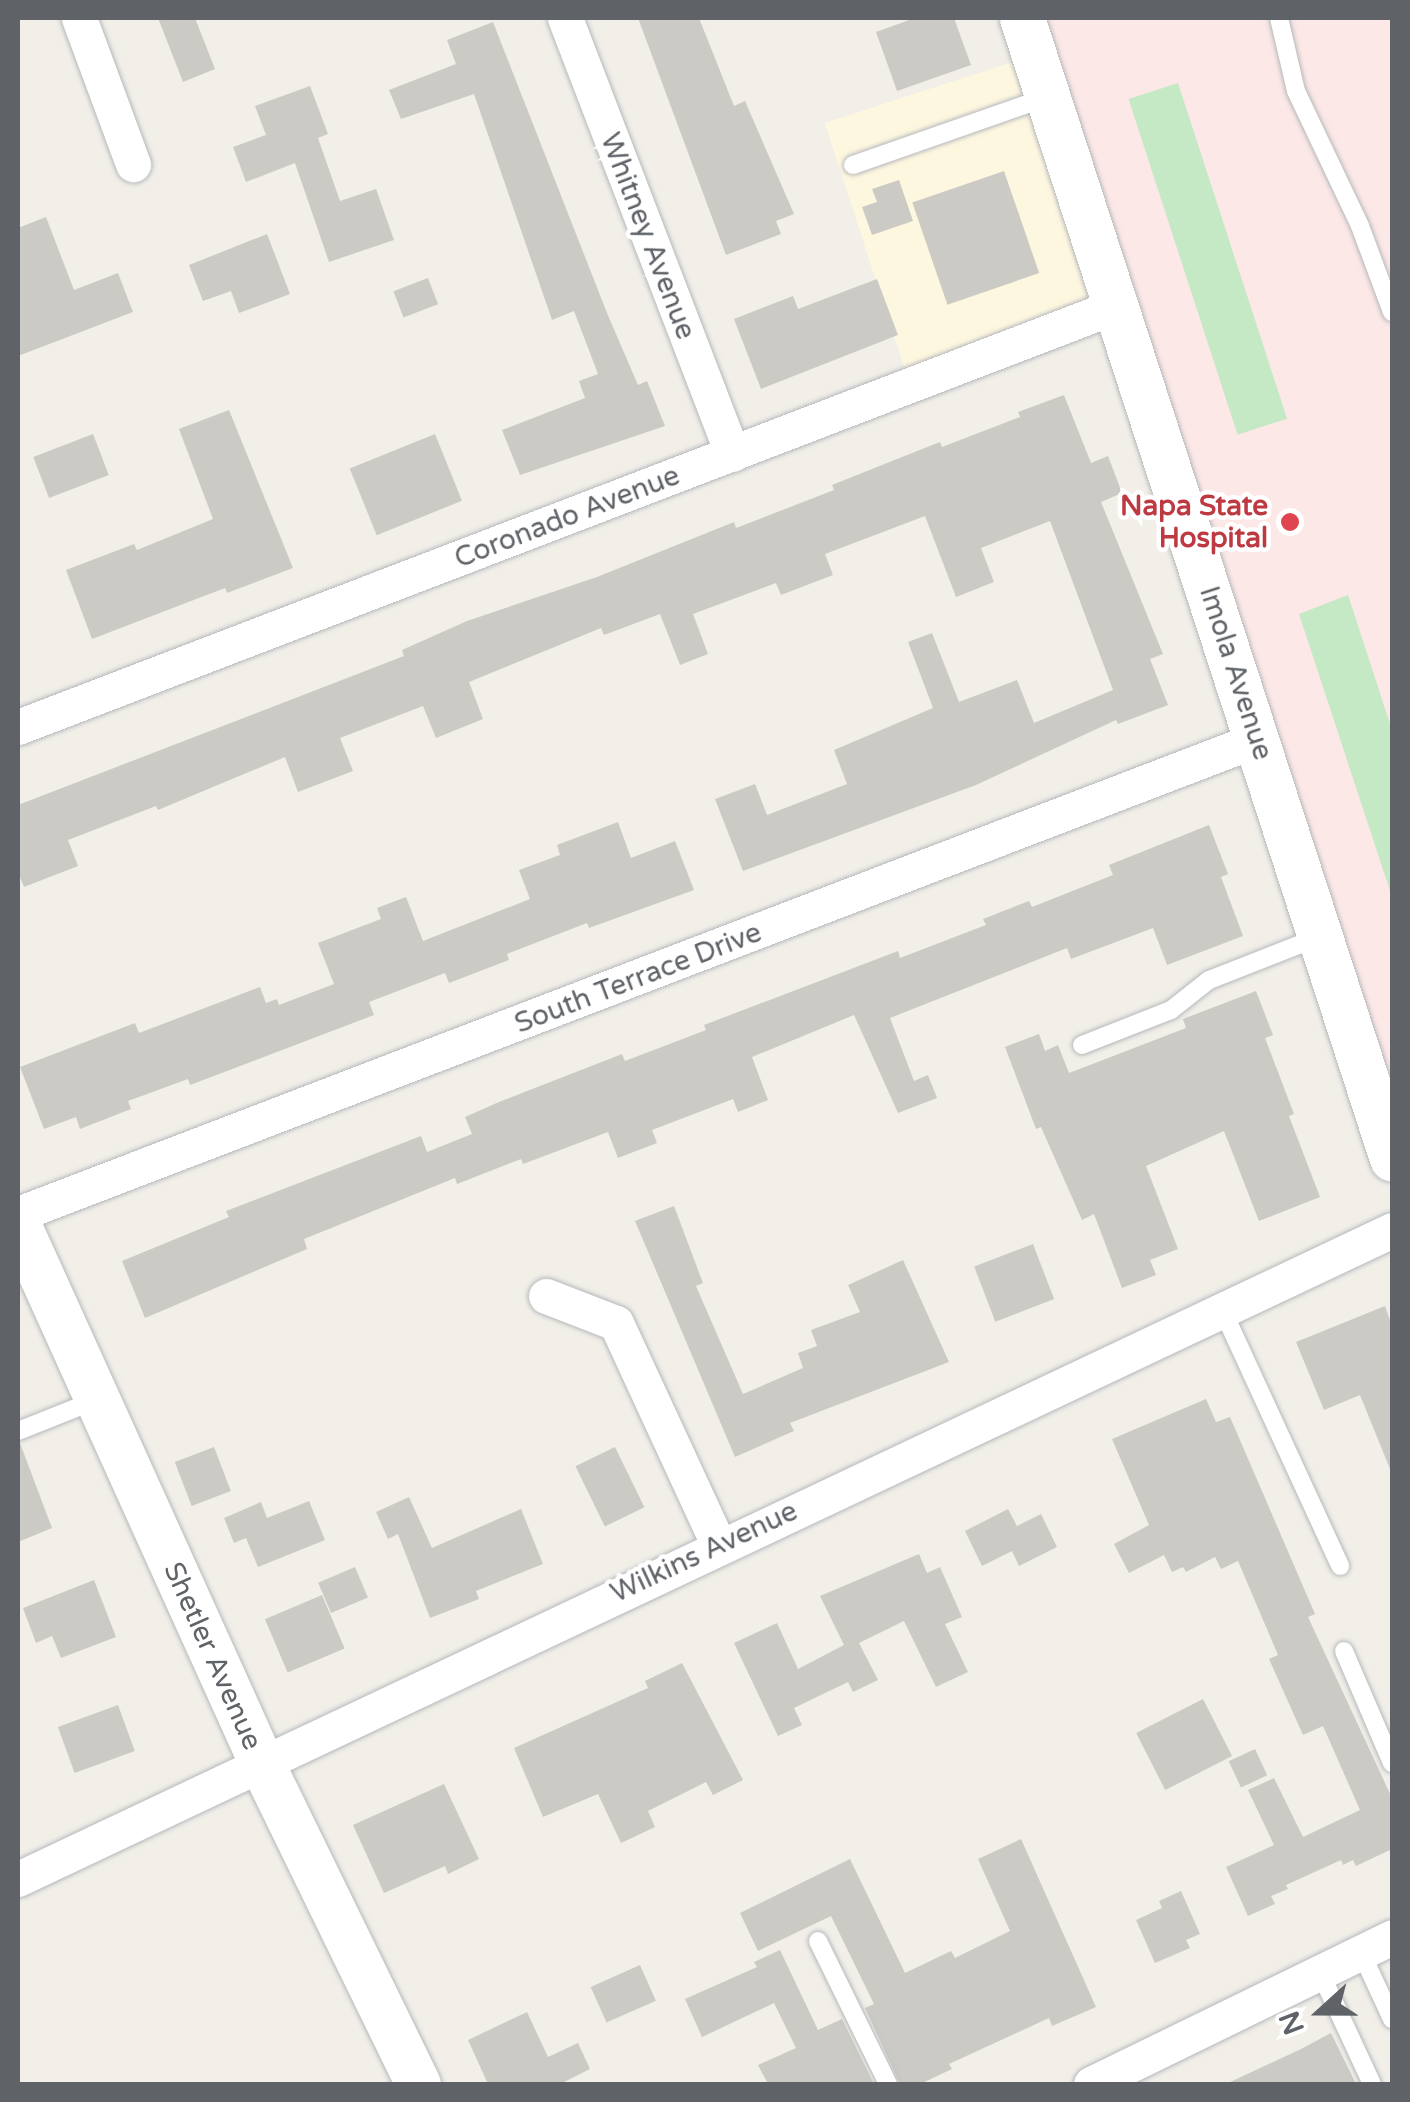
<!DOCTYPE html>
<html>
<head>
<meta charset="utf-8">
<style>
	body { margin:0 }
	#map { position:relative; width:1410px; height:2102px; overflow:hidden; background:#f1efe8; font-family:"Varela Round",sans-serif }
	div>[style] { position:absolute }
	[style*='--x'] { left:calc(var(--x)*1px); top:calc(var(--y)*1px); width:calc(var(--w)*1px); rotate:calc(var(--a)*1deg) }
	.commercial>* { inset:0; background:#fef7e0; transform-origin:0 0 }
	.medical>* { inset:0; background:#fce8e6 }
	.green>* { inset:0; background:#c5e8c5; transform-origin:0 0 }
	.building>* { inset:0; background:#cccac5; transform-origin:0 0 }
	.roads { filter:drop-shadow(0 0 2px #b5b8bc) drop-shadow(0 0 2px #b5b8bc) }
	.service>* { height:18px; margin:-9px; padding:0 9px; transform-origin:9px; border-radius:9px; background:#fff }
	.minor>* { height:35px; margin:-17.5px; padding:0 17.5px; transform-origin:17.5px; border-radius:17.5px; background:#fff }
	.tertiary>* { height:45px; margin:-22.5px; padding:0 22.5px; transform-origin:22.5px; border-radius:22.5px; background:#fff }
	.dots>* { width:28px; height:28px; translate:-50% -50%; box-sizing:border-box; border:5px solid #fff; border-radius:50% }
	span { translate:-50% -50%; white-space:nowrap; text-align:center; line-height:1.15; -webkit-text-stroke:9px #fff; paint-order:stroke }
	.street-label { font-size:28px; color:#5f6368 }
	.health-label { font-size:28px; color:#be3a42; font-weight:700 }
	.right { translate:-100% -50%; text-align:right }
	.frame { position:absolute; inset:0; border:20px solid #5f6368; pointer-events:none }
	.north { position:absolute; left:1270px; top:1962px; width:100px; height:100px; -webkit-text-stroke:8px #fff; paint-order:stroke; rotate:249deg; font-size:28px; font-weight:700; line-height:40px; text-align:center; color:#5f6368 }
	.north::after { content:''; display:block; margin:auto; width:35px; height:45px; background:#5f6368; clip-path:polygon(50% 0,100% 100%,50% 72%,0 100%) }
</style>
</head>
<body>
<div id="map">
	<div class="commercial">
		<div style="left:1034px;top:55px;width:264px;height:220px;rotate:72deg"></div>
	</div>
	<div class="medical">
		<div style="clip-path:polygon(1022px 18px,1392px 18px,1392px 1159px)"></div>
	</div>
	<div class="green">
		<div style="left:1178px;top:83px;width:353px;height:52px;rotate:72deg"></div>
		<div style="clip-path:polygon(1348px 595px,1392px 730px,1392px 897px,1299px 614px)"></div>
	</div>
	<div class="building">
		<div style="clip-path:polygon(158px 18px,195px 18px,215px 69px,183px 82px)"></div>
		<div style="clip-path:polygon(638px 18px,699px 18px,734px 106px,745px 101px,794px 214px,776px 221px,781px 234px,726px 255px)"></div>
		<div style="clip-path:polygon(915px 18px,954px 18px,971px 65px,897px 91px,876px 32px)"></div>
		<div style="clip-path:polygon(493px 22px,607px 313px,638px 385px,647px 381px,665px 426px,520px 475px,502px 430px,585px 398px,579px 381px,598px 374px,574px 311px,552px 320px,474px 94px,401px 119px,389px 90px,456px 64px,447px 40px)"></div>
		<div style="clip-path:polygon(310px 86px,328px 134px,318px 138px,340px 201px,376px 189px,394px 240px,329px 262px,295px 163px,246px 182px,233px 147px,266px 135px,255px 106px)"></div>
		<div style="left:1004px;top:171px;width:108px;height:97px;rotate:71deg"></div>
		<div style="clip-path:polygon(899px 180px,913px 221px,872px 235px,862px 207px,877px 202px,872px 189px)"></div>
		<div style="clip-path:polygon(46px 217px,74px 290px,118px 273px,133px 312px,18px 356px,18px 228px)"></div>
		<div style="clip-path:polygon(267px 234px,290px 294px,239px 313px,231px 291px,203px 301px,189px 265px)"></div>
		<div style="left:428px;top:278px;width:28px;height:37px;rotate:69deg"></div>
		<div style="clip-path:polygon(877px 279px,898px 335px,761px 389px,734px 319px,793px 296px,798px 309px)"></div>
		<div style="clip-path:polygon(1064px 395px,1091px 463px,1108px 456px,1122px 493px,1101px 502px,1163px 654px,1150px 659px,1168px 705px,1118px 724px,1116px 720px,976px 785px,743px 871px,715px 799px,755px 784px,767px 815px,847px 784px,834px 750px,933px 708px,908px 642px,932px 633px,959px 702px,1017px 680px,1034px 723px,1113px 690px,1050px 521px,981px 548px,994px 582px,956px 597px,925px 516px,825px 554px,833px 575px,781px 595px,776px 583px,693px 614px,708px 654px,680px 665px,660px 614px,604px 635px,601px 628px,469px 682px,483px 719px,436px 738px,423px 706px,340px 738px,353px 771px,298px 792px,285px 757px,158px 810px,156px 806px,68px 840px,78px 866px,24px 887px,18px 872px,18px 805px,404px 656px,402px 650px,467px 621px,597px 577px,734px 522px,736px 528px,834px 490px,832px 485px,902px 457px,940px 442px,942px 447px,1020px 417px,1018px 412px)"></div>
		<div style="clip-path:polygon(229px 410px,293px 568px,227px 593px,225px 588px,92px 639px,66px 570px,134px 544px,137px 550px,213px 519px,179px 429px)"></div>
		<div style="left:93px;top:434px;width:44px;height:64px;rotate:69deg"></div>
		<div style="left:435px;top:434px;width:72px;height:92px;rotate:68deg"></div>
		<div style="clip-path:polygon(618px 822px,631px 858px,675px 841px,694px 890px,589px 928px,587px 923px,507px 954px,509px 960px,449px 983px,445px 973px,369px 1002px,374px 1015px,190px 1085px,188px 1079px,128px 1101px,131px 1109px,80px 1129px,76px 1117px,44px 1129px,20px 1067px,135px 1023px,139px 1033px,260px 987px,266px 1003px,277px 999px,279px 1005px,334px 984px,318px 943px,381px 919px,377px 908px,406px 897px,423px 941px,530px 899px,519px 870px,560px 855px,557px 845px)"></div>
		<div style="clip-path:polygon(1209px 825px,1228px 874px,1221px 877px,1243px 936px,1167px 965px,1153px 928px,1071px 959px,1067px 948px,890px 1018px,914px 1081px,928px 1075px,937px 1098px,898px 1113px,854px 1015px,752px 1057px,768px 1100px,738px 1112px,733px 1099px,652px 1130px,657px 1143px,618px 1158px,608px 1132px,523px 1164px,521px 1159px,457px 1184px,455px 1178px,304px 1239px,307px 1249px,145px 1318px,122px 1261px,229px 1217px,226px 1211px,421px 1136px,427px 1152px,472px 1134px,465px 1117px,499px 1102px,622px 1054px,625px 1061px,706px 1030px,704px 1025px,898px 951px,900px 958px,986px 925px,983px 919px,1029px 901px,1032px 907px,1113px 875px,1109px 865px)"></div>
		<div style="clip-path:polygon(1256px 991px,1273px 1035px,1265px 1038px,1294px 1114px,1289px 1116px,1320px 1197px,1259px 1221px,1224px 1131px,1146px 1166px,1178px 1249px,1150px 1260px,1156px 1275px,1122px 1288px,1094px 1214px,1082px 1220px,1041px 1127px,1036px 1129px,1005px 1047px,1039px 1034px,1045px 1051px,1058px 1045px,1069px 1073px,1186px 1028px,1183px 1019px)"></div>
		<div style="clip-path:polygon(674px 1206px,703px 1283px,696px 1286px,743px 1394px,803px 1368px,798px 1353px,817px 1346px,811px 1330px,860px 1312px,848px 1285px,903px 1260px,949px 1362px,790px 1423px,794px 1431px,735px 1457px,635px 1221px)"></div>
		<div style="left:1033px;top:1244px;width:59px;height:63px;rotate:69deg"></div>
		<div style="clip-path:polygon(1385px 1306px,1392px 1326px,1392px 1474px,1360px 1395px,1324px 1410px,1296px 1342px)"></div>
		<div style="clip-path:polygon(1206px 1399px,1216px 1422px,1230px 1417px,1315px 1614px,1308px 1617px,1392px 1798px,1392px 1849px,1356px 1866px,1353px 1860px,1343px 1865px,1341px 1860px,1286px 1885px,1288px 1889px,1271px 1896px,1275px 1904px,1248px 1916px,1226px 1867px,1274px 1845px,1248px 1790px,1274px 1778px,1303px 1837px,1360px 1810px,1323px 1726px,1303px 1735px,1269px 1659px,1278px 1655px,1238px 1561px,1221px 1569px,1215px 1557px,1186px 1572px,1183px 1567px,1172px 1572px,1164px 1555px,1129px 1573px,1114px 1544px,1149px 1525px,1112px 1439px)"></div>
		<div style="clip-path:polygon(20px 1443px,52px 1528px,18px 1542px,18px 1444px)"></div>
		<div style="left:214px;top:1447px;width:47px;height:42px;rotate:69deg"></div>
		<div style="left:615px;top:1447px;width:67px;height:44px;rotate:64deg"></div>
		<div style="clip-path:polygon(409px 1497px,432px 1548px,521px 1509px,543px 1564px,476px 1591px,479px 1599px,430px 1618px,398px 1534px,388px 1539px,376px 1512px)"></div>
		<div style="clip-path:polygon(309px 1501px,325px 1540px,258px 1567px,246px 1538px,234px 1543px,224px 1518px,261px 1502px,267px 1518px)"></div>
		<div style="clip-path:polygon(1008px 1509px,1017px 1526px,1041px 1514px,1057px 1547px,1019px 1566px,1012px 1551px,982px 1566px,965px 1531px)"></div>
		<div style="clip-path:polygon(919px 1554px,927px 1573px,940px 1567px,962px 1617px,945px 1624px,968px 1672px,936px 1687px,904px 1621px,859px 1643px,878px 1680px,853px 1692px,848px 1682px,794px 1708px,802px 1725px,778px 1736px,734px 1643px,777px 1623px,798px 1669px,844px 1645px,820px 1596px)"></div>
		<div style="left:355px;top:1567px;width:33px;height:40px;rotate:67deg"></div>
		<div style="clip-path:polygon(94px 1580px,116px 1637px,61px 1658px,52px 1636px,36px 1643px,23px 1608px)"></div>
		<div style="left:322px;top:1595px;width:58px;height:62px;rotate:67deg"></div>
		<div style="clip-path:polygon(682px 1663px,743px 1780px,713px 1795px,706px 1782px,648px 1811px,655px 1827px,621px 1843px,598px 1794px,543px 1817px,514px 1748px,648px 1688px,645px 1681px)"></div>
		<div style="left:1203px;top:1699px;width:64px;height:75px;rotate:63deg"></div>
		<div style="left:118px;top:1705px;width:49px;height:64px;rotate:70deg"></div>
		<div style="left:1255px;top:1749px;width:29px;height:29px;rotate:65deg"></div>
		<div style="clip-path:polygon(444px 1784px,479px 1859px,448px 1874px,445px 1866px,384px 1893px,353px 1825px)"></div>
		<div style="clip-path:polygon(1021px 1839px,1096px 2007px,1052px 2026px,1049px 2018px,949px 2064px,952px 2069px,920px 2084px,900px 2084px,865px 2008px,874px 2004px,831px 1916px,758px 1951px,740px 1913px,850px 1859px,905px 1973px,951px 1951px,955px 1958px,1010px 1931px,978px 1859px)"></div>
		<div style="clip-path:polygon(1181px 1891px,1200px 1934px,1186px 1940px,1190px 1948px,1155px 1963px,1136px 1920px,1162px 1908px,1159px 1901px)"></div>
		<div style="clip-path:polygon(780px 1950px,818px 2030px,842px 2019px,874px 2084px,768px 2084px,758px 2065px,796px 2048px,774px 2003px,702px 2037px,685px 1999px,757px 1967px,754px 1962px)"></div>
		<div style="left:640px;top:1965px;width:39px;height:54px;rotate:66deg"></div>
		<div style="clip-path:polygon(527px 2012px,548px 2057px,578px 2043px,590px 2069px,560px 2084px,488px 2084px,468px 2040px)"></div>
		<div style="clip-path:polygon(1331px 2033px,1356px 2084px,1226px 2084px,1301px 2049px)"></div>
	</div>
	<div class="roads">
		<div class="service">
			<div style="--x:1279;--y:18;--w:75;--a:76.9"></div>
			<div style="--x:1296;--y:91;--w:149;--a:64.6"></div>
			<div style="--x:1360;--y:226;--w:92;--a:69.6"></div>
			<div style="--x:853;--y:165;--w:206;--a:-19.3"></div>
			<div style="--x:1082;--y:1045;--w:96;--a:-21.5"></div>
			<div style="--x:1171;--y:1010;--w:48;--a:-38.3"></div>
			<div style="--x:1209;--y:980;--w:120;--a:-21.4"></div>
			<div style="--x:1222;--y:1309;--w:283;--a:65.3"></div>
			<div style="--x:18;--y:1431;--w:84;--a:-21.7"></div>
			<div style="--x:1344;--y:1651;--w:122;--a:66.8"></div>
			<div style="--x:818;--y:1941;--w:159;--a:63.9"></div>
			<div style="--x:1361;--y:1952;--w:74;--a:65.2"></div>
			<div style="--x:1320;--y:1972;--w:123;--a:65.1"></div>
		</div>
		<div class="minor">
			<div style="--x:79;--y:18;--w:156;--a:69.7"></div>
			<div style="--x:565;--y:18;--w:467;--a:69"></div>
			<div style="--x:18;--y:727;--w:1176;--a:-20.98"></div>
			<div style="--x:18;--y:1214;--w:1328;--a:-20.96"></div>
			<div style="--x:546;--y:1296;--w:75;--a:21.1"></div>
			<div style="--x:616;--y:1323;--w:243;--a:65.2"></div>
			<div style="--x:18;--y:1879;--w:1520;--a:-25.28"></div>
			<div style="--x:1091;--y:2084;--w:335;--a:-26"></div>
		</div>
		<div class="tertiary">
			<div style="--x:1022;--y:18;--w:1199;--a:72.03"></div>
			<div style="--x:18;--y:1224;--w:590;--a:65.69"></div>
			<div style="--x:261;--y:1762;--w:358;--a:64"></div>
		</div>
	</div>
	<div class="dots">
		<div style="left:1290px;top:522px;background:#e0444e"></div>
	</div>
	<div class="street-label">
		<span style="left:648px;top:236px;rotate:69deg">Whitney Avenue</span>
		<span style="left:567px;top:517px;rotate:-21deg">Coronado Avenue</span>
		<span style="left:1236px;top:673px;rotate:72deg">Imola Avenue</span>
		<span style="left:638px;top:978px;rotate:-21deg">South Terrace Drive</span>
		<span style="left:704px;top:1552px;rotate:-25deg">Wilkins Avenue</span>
		<span style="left:213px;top:1656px;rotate:66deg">Shetler Avenue</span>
	</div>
	<div class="health-label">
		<span class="right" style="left:1268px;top:522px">Napa State<br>Hospital</span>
	</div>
	<div class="frame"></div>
	<div class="north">N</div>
</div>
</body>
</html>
